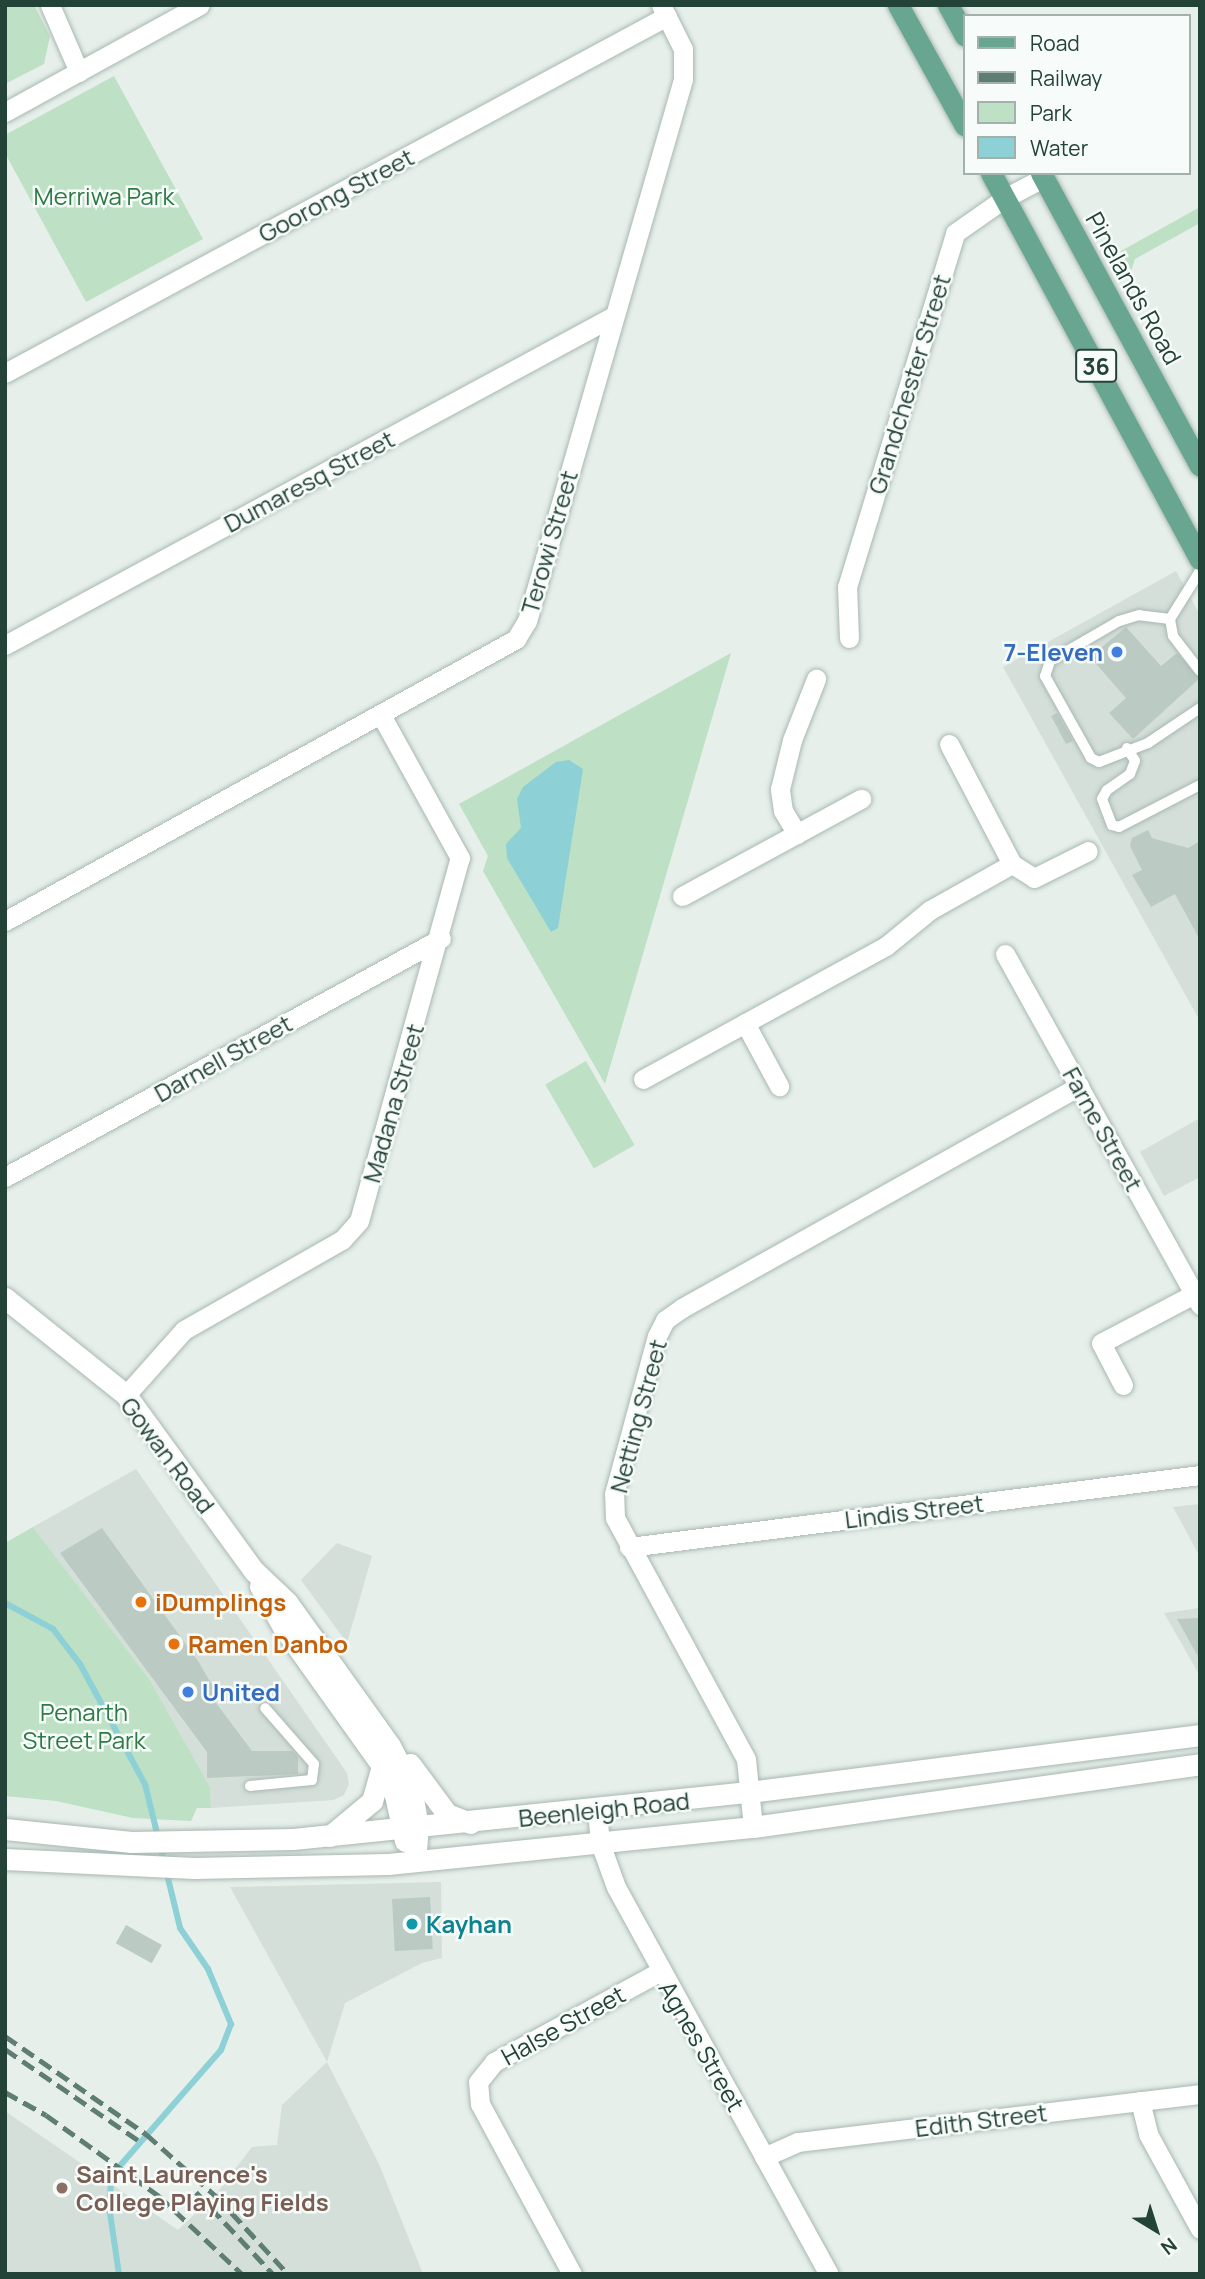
<!DOCTYPE html>
<html>
<head>
<meta charset="utf-8">
<style>
	body { margin:0 }
	#map { position:relative; width:1205px; height:2279px; overflow:hidden; background:#e6efea; font-family:Manrope,sans-serif }
	div>[style] { position:absolute }
	[style*='--x'] { left:calc(var(--x)*1px); top:calc(var(--y)*1px); width:calc(var(--w)*1px); rotate:calc(var(--a)*1deg) }
	.built>* { inset:0; background:#d4dfd9 }
	.green>* { inset:0; background:#bee0c5; transform-origin:0 0 }
	.water>* { inset:0; background:#8dd0d5 }
	.stream>* { height:6px; margin:-3px; padding:0 3px; transform-origin:3px; border-radius:3px; background:#8dd0d5 }
	.building>* { inset:0; background:#bbcac3; transform-origin:0 0 }
	.roads { filter:drop-shadow(0 0 2px #a8b8b1) drop-shadow(0 0 2px #a8b8b1) }
	.service>* { height:10px; margin:-5px; padding:0 5px; transform-origin:5px; border-radius:5px; background:#fff }
	.minor>* { height:19px; margin:-9.5px; padding:0 9.5px; transform-origin:9.5px; border-radius:9.5px; background:#fff }
	.secondary>* { height:21px; margin:-10.5px; padding:0 10.5px; transform-origin:10.5px; border-radius:10.5px; background:#fff }
	.primary>* { height:21px; margin:-10.5px; padding:0 10.5px; transform-origin:10.5px; border-radius:10.5px; background:#69a691 }
	.rail>* { height:5px; margin-top:-2.5px; transform-origin:0; background:repeating-linear-gradient(90deg,#5e7d73 0 14px,transparent 0 21px) }
	.dots>* { width:19px; height:19px; translate:-50% -50%; box-sizing:border-box; border:4px solid #f7fbf9; border-radius:50% }
	span { translate:-50% -50%; white-space:nowrap; text-align:center; line-height:1.15; -webkit-text-stroke:5px #f7fbf9; paint-order:stroke }
	.shield-label span { padding:2px 5px; background:#f7fbf9; border:2px solid; border-radius:5px; -webkit-text-stroke-width:0 }
	.shield-label { font-size:23px; color:#234238; font-weight:700 }
	.street-label { font-size:24px; color:#234238 }
	.park-label { font-size:24px; color:#2c7b44 }
	.shop-label { font-size:24px; color:#366cbe; font-weight:700 }
	.right { translate:-100% -50%; text-align:right }
	.left { translate:0 -50%; text-align:left }
	.food-label { font-size:24px; color:#c56008; font-weight:700 }
	.culture-label { font-size:24px; color:#0d838f; font-weight:700 }
	.education-label { font-size:24px; color:#785e54; font-weight:700 }
	.frame { position:absolute; inset:0; border:7px solid #234238; pointer-events:none }
	.legend { position:absolute; left:963px; top:14px; width:228px; height:161px; box-sizing:border-box; background:#f7fbf9; border:2px solid #a2b1ac; margin:0; padding:9px 12px; list-style:none; font-size:21px; color:#234238 }
	.legend li { display:flex; align-items:center; gap:14px; height:35px }
	.legend b { width:35px; border:2px solid #a2b1ac }
	.north { position:absolute; left:1121px; top:2195px; width:70px; height:70px; -webkit-text-stroke:5px #f7fbf9; paint-order:stroke; rotate:142deg; font-size:19px; font-weight:700; line-height:28px; text-align:center; color:#234238 }
	.north::after { content:''; display:block; margin:auto; width:24px; height:32px; background:#234238; clip-path:polygon(50% 0,100% 100%,50% 72%,0 100%) }
</style>
</head>
<body>
<div id="map">
	<div class="built">
		<div style="clip-path:polygon(1176px 571px,1200px 615px,1200px 1021px,1003px 667px)"></div>
		<div style="clip-path:polygon(1200px 1118px,1200px 1177px,1164px 1196px,1140px 1152px)"></div>
		<div style="clip-path:polygon(136px 1469px,347px 1773px,349px 1784px,344px 1795px,333px 1800px,211px 1808px,210px 1787px,150px 1680px,33px 1527px)"></div>
		<div style="clip-path:polygon(1200px 1504px,1200px 1557px,1173px 1507px)"></div>
		<div style="clip-path:polygon(337px 1543px,372px 1556px,347px 1643px,301px 1580px)"></div>
		<div style="clip-path:polygon(1200px 1608px,1200px 1676px,1164px 1613px)"></div>
		<div style="clip-path:polygon(441px 1882px,442px 1958px,422px 1963px,345px 2003px,327px 2062px,379px 2164px,423px 2274px,5px 2274px,5px 2111px,178px 2230px,216px 2194px,252px 2147px,277px 2145px,282px 2105px,327px 2062px,230px 1887px)"></div>
	</div>
	<div class="green">
		<div style="clip-path:polygon(5px 5px,34px 5px,50px 36px,44px 64px,5px 84px)"></div>
		<div style="clip-path:polygon(114px 76px,203px 239px,86px 302px,5px 153px,5px 135px)"></div>
		<div style="clip-path:polygon(1200px 207px,1200px 223px,1135px 259px,1131px 271px,1121px 251px)"></div>
		<div style="clip-path:polygon(731px 653px,605px 1084px,483px 871px,488px 856px,459px 804px)"></div>
		<div style="left:586px;top:1061px;width:97px;height:47px;rotate:60deg"></div>
		<div style="clip-path:polygon(33px 1527px,150px 1680px,210px 1787px,211px 1808px,197px 1808px,191px 1821px,133px 1818px,56px 1801px,5px 1796px,5px 1543px)"></div>
	</div>
	<div class="water">
		<div style="clip-path:polygon(569px 760px,583px 769px,558px 928px,551px 932px,507px 858px,506px 844px,521px 828px,517px 799px,523px 787px,556px 762px)"></div>
	</div>
	<div class="stream">
		<div style="--x:5;--y:1603;--w:55;--a:28.4"></div>
		<div style="--x:53;--y:1629;--w:44;--a:52.4"></div>
		<div style="--x:80;--y:1664;--w:136;--a:61.6"></div>
		<div style="--x:145;--y:1784;--w:148;--a:76.3"></div>
		<div style="--x:180;--y:1928;--w:50;--a:55.7"></div>
		<div style="--x:208;--y:1969;--w:60;--a:67.3"></div>
		<div style="--x:231;--y:2024;--w:28;--a:111"></div>
		<div style="--x:221;--y:2050;--w:167;--a:131.1"></div>
		<div style="--x:111;--y:2176;--w:37;--a:92"></div>
		<div style="--x:110;--y:2213;--w:62;--a:81.6"></div>
	</div>
	<div class="building">
		<div style="clip-path:polygon(1126px 627px,1161px 666px,1177px 653px,1200px 678px,1133px 739px,1109px 713px,1126px 698px,1090px 657px)"></div>
		<div style="clip-path:polygon(1057px 713px,1073px 741px,1066px 744px,1051px 716px)"></div>
		<div style="clip-path:polygon(1148px 830px,1152px 838px,1188px 848px,1200px 841px,1200px 940px,1175px 894px,1151px 907px,1132px 875px,1142px 870px,1130px 846px,1132px 838px)"></div>
		<div style="clip-path:polygon(102px 1528px,198px 1661px,218px 1695px,213px 1699px,252px 1751px,293px 1751px,298px 1757px,298px 1774px,207px 1778px,207px 1752px,60px 1553px)"></div>
		<div style="clip-path:polygon(1200px 1618px,1200px 1660px,1177px 1619px)"></div>
		<div style="left:430px;top:1897px;width:52px;height:38px;rotate:87deg"></div>
		<div style="left:126px;top:1925px;width:41px;height:21px;rotate:29deg"></div>
	</div>
	<div class="roads">
		<div class="service">
			<div style="--x:1200;--y:571;--w:57;--a:122"></div>
			<div style="--x:1170;--y:619;--w:17;--a:80"></div>
			<div style="--x:1173;--y:636;--w:44;--a:52.4"></div>
			<div style="--x:1170;--y:619;--w:31;--a:-173"></div>
			<div style="--x:1139;--y:615;--w:21;--a:163"></div>
			<div style="--x:1119;--y:621;--w:80;--a:149.9"></div>
			<div style="--x:1050;--y:661;--w:16;--a:108"></div>
			<div style="--x:1045;--y:676;--w:94;--a:60.7"></div>
			<div style="--x:1091;--y:758;--w:9;--a:27"></div>
			<div style="--x:1099;--y:762;--w:53;--a:-21.2"></div>
			<div style="--x:1148;--y:743;--w:63;--a:-33.9"></div>
			<div style="--x:1127;--y:748;--w:15;--a:58"></div>
			<div style="--x:1135;--y:761;--w:14;--a:111"></div>
			<div style="--x:1130;--y:774;--w:28;--a:145"></div>
			<div style="--x:1107;--y:790;--w:10;--a:119"></div>
			<div style="--x:1102;--y:799;--w:28;--a:69"></div>
			<div style="--x:1112;--y:825;--w:7;--a:16"></div>
			<div style="--x:1119;--y:827;--w:91;--a:-27.4"></div>
			<div style="--x:250;--y:1786;--w:62;--a:-5.5"></div>
			<div style="--x:312;--y:1780;--w:16;--a:-83"></div>
			<div style="--x:314;--y:1764;--w:74;--a:-131.2"></div>
		</div>
		<div class="minor">
			<div style="--x:50;--y:5;--w:73;--a:66.6"></div>
			<div style="--x:5;--y:112;--w:222;--a:-28.8"></div>
			<div style="--x:5;--y:373;--w:752;--a:-28.34"></div>
			<div style="--x:849;--y:638;--w:51;--a:-92.2"></div>
			<div style="--x:847;--y:587;--w:370;--a:-73"></div>
			<div style="--x:955;--y:233;--w:61;--a:-35"></div>
			<div style="--x:1005;--y:198;--w:43;--a:-27.8"></div>
			<div style="--x:5;--y:645;--w:690;--a:-28.39"></div>
			<div style="--x:949;--y:744;--w:136;--a:62.3"></div>
			<div style="--x:1012;--y:864;--w:26;--a:32"></div>
			<div style="--x:1034;--y:878;--w:60;--a:-26.6"></div>
			<div style="--x:797;--y:834;--w:27;--a:-121"></div>
			<div style="--x:783;--y:811;--w:22;--a:-98"></div>
			<div style="--x:780;--y:789;--w:50;--a:-76.2"></div>
			<div style="--x:792;--y:740;--w:66;--a:-68.5"></div>
			<div style="--x:682;--y:896;--w:204;--a:-28.5"></div>
			<div style="--x:5;--y:921;--w:584;--a:-28.89"></div>
			<div style="--x:516;--y:639;--w:21;--a:-59"></div>
			<div style="--x:527;--y:621;--w:564;--a:-73.94"></div>
			<div style="--x:683;--y:79;--w:30;--a:-90"></div>
			<div style="--x:683;--y:49;--w:49;--a:-116.6"></div>
			<div style="--x:1005;--y:954;--w:402;--a:60.9"></div>
			<div style="--x:745;--y:1023;--w:72;--a:61.6"></div>
			<div style="--x:643;--y:1079;--w:277;--a:-28.7"></div>
			<div style="--x:886;--y:946;--w:57;--a:-39.3"></div>
			<div style="--x:930;--y:910;--w:94;--a:-29.3"></div>
			<div style="--x:5;--y:1177;--w:497;--a:-28.7"></div>
			<div style="--x:1123;--y:1385;--w:47;--a:-117.6"></div>
			<div style="--x:1101;--y:1343;--w:105;--a:-27.8"></div>
			<div style="--x:126;--y:1395;--w:87;--a:-48.3"></div>
			<div style="--x:184;--y:1330;--w:182;--a:-29.7"></div>
			<div style="--x:342;--y:1240;--w:25;--a:-48"></div>
			<div style="--x:359;--y:1221;--w:377;--a:-74.5"></div>
			<div style="--x:460;--y:858;--w:163;--a:-118.9"></div>
			<div style="--x:629;--y:1547;--w:576;--a:-7.19"></div>
			<div style="--x:597;--y:1810;--w:33;--a:85"></div>
			<div style="--x:600;--y:1843;--w:47;--a:70"></div>
			<div style="--x:616;--y:1887;--w:442;--a:61.2"></div>
			<div style="--x:753;--y:1827;--w:68;--a:-95.9"></div>
			<div style="--x:746;--y:1759;--w:274;--a:-118.5"></div>
			<div style="--x:615;--y:1518;--w:24;--a:-92"></div>
			<div style="--x:614;--y:1494;--w:164;--a:-74.8"></div>
			<div style="--x:657;--y:1336;--w:18;--a:-63"></div>
			<div style="--x:665;--y:1320;--w:21;--a:-35"></div>
			<div style="--x:682;--y:1308;--w:455;--a:-29.2"></div>
			<div style="--x:1140;--y:2101;--w:34;--a:76"></div>
			<div style="--x:1148;--y:2134;--w:108;--a:61.3"></div>
			<div style="--x:764;--y:2157;--w:37;--a:-24"></div>
			<div style="--x:798;--y:2142;--w:405;--a:-6.8"></div>
			<div style="--x:572;--y:2274;--w:193;--a:-118.4"></div>
			<div style="--x:480;--y:2104;--w:22;--a:-95"></div>
			<div style="--x:478;--y:2082;--w:26;--a:-51"></div>
			<div style="--x:494;--y:2062;--w:188;--a:-28.6"></div>
		</div>
		<div class="secondary">
			<div style="--x:5;--y:1298;--w:155;--a:38.7"></div>
			<div style="--x:126;--y:1395;--w:218;--a:54"></div>
			<div style="--x:254;--y:1571;--w:45;--a:43.2"></div>
			<div style="--x:287;--y:1602;--w:177;--a:54.4"></div>
			<div style="--x:390;--y:1746;--w:45;--a:62.3"></div>
			<div style="--x:411;--y:1786;--w:42;--a:80.3"></div>
			<div style="--x:418;--y:1827;--w:34;--a:95"></div>
			<div style="--x:260;--y:1586;--w:47;--a:60.7"></div>
			<div style="--x:283;--y:1627;--w:171;--a:54.5"></div>
			<div style="--x:382;--y:1766;--w:32;--a:66"></div>
			<div style="--x:395;--y:1795;--w:47;--a:77.7"></div>
			<div style="--x:410;--y:1764;--w:62;--a:53.5"></div>
			<div style="--x:447;--y:1814;--w:25;--a:21"></div>
			<div style="--x:5;--y:1829;--w:127;--a:5.9"></div>
			<div style="--x:131;--y:1842;--w:162;--a:-1.1"></div>
			<div style="--x:293;--y:1839;--w:458;--a:-5.9"></div>
			<div style="--x:749;--y:1792;--w:455;--a:-7.2"></div>
			<div style="--x:330;--y:1836;--w:55;--a:-39.8"></div>
			<div style="--x:372;--y:1801;--w:36;--a:-74"></div>
			<div style="--x:5;--y:1859;--w:189;--a:2.7"></div>
			<div style="--x:194;--y:1868;--w:194;--a:-1.2"></div>
			<div style="--x:388;--y:1864;--w:367;--a:-5.8"></div>
			<div style="--x:753;--y:1827;--w:451;--a:-8"></div>
		</div>
		<div class="primary">
			<div style="--x:898;--y:5;--w:138;--a:61"></div>
			<div style="--x:948;--y:5;--w:35;--a:61"></div>
			<div style="--x:991;--y:173;--w:439;--a:61.6"></div>
			<div style="--x:1041;--y:173;--w:333;--a:61.5"></div>
		</div>
	</div>
	<div class="rail">
		<div style="--x:5;--y:2036;--w:172;--a:34.8"></div>
		<div style="--x:146;--y:2134;--w:95;--a:41.6"></div>
		<div style="--x:217;--y:2197;--w:105;--a:47.3"></div>
		<div style="--x:5;--y:2049;--w:161;--a:34.4"></div>
		<div style="--x:5;--y:2092;--w:47;--a:29.3"></div>
		<div style="--x:46;--y:2115;--w:139;--a:35.6"></div>
		<div style="--x:159;--y:2196;--w:114;--a:43.2"></div>
		<div style="--x:196;--y:2192;--w:112;--a:46.8"></div>
	</div>
	<div class="dots">
		<div style="left:1117px;top:652px;background:#3f7fe0"></div>
		<div style="left:141px;top:1602px;background:#e8710a"></div>
		<div style="left:174px;top:1644px;background:#e8710a"></div>
		<div style="left:188px;top:1692px;background:#3f7fe0"></div>
		<div style="left:412px;top:1924px;background:#0f9aa8"></div>
		<div style="left:62px;top:2188px;background:#8d6e63"></div>
	</div>
	<div class="shield-label">
		<span style="left:1096px;top:366px">36</span>
	</div>
	<div class="street-label">
		<span style="left:336px;top:195px;rotate:-28deg">Goorong Street</span>
		<span style="left:1134px;top:288px;rotate:61deg">Pinelands Road</span>
		<span style="left:909px;top:384px;rotate:-73deg">Grandchester Street</span>
		<span style="left:309px;top:481px;rotate:-28deg">Dumaresq Street</span>
		<span style="left:549px;top:542px;rotate:-74deg">Terowi Street</span>
		<span style="left:223px;top:1058px;rotate:-29deg">Darnell Street</span>
		<span style="left:393px;top:1103px;rotate:-74deg">Madana Street</span>
		<span style="left:1103px;top:1129px;rotate:61deg">Farne Street</span>
		<span style="left:638px;top:1416px;rotate:-75deg">Netting Street</span>
		<span style="left:168px;top:1455px;rotate:53deg">Gowan Road</span>
		<span style="left:914px;top:1511px;rotate:-7deg">Lindis Street</span>
		<span style="left:604px;top:1809px;rotate:-6deg">Beenleigh Road</span>
		<span style="left:563px;top:2025px;rotate:-29deg">Halse Street</span>
		<span style="left:702px;top:2046px;rotate:60deg">Agnes Street</span>
		<span style="left:981px;top:2120px;rotate:-7deg">Edith Street</span>
	</div>
	<div class="park-label">
		<span style="left:104px;top:196px">Merriwa Park</span>
		<span style="left:84px;top:1726px">Penarth<br>Street Park</span>
	</div>
	<div class="shop-label">
		<span class="right" style="left:1103px;top:652px">7-Eleven</span>
		<span class="left" style="left:202px;top:1692px">United</span>
	</div>
	<div class="food-label">
		<span class="left" style="left:155px;top:1602px">iDumplings</span>
		<span class="left" style="left:188px;top:1644px">Ramen Danbo</span>
	</div>
	<div class="culture-label">
		<span class="left" style="left:426px;top:1924px">Kayhan</span>
	</div>
	<div class="education-label">
		<span class="left" style="left:76px;top:2188px">Saint Laurence's<br>College Playing Fields</span>
	</div>
	<div class="frame"></div>
	<ul class="legend">
	<li><b style="height:9px;background:#69a691"></b>Road</li>
	<li><b style="height:9px;background:#5e7d73"></b>Railway</li>
	<li><b style="height:19px;background:#bee0c5"></b>Park</li>
	<li><b style="height:19px;background:#8dd0d5"></b>Water</li>
	</ul>
	<div class="north">N</div>
</div>
</body>
</html>
